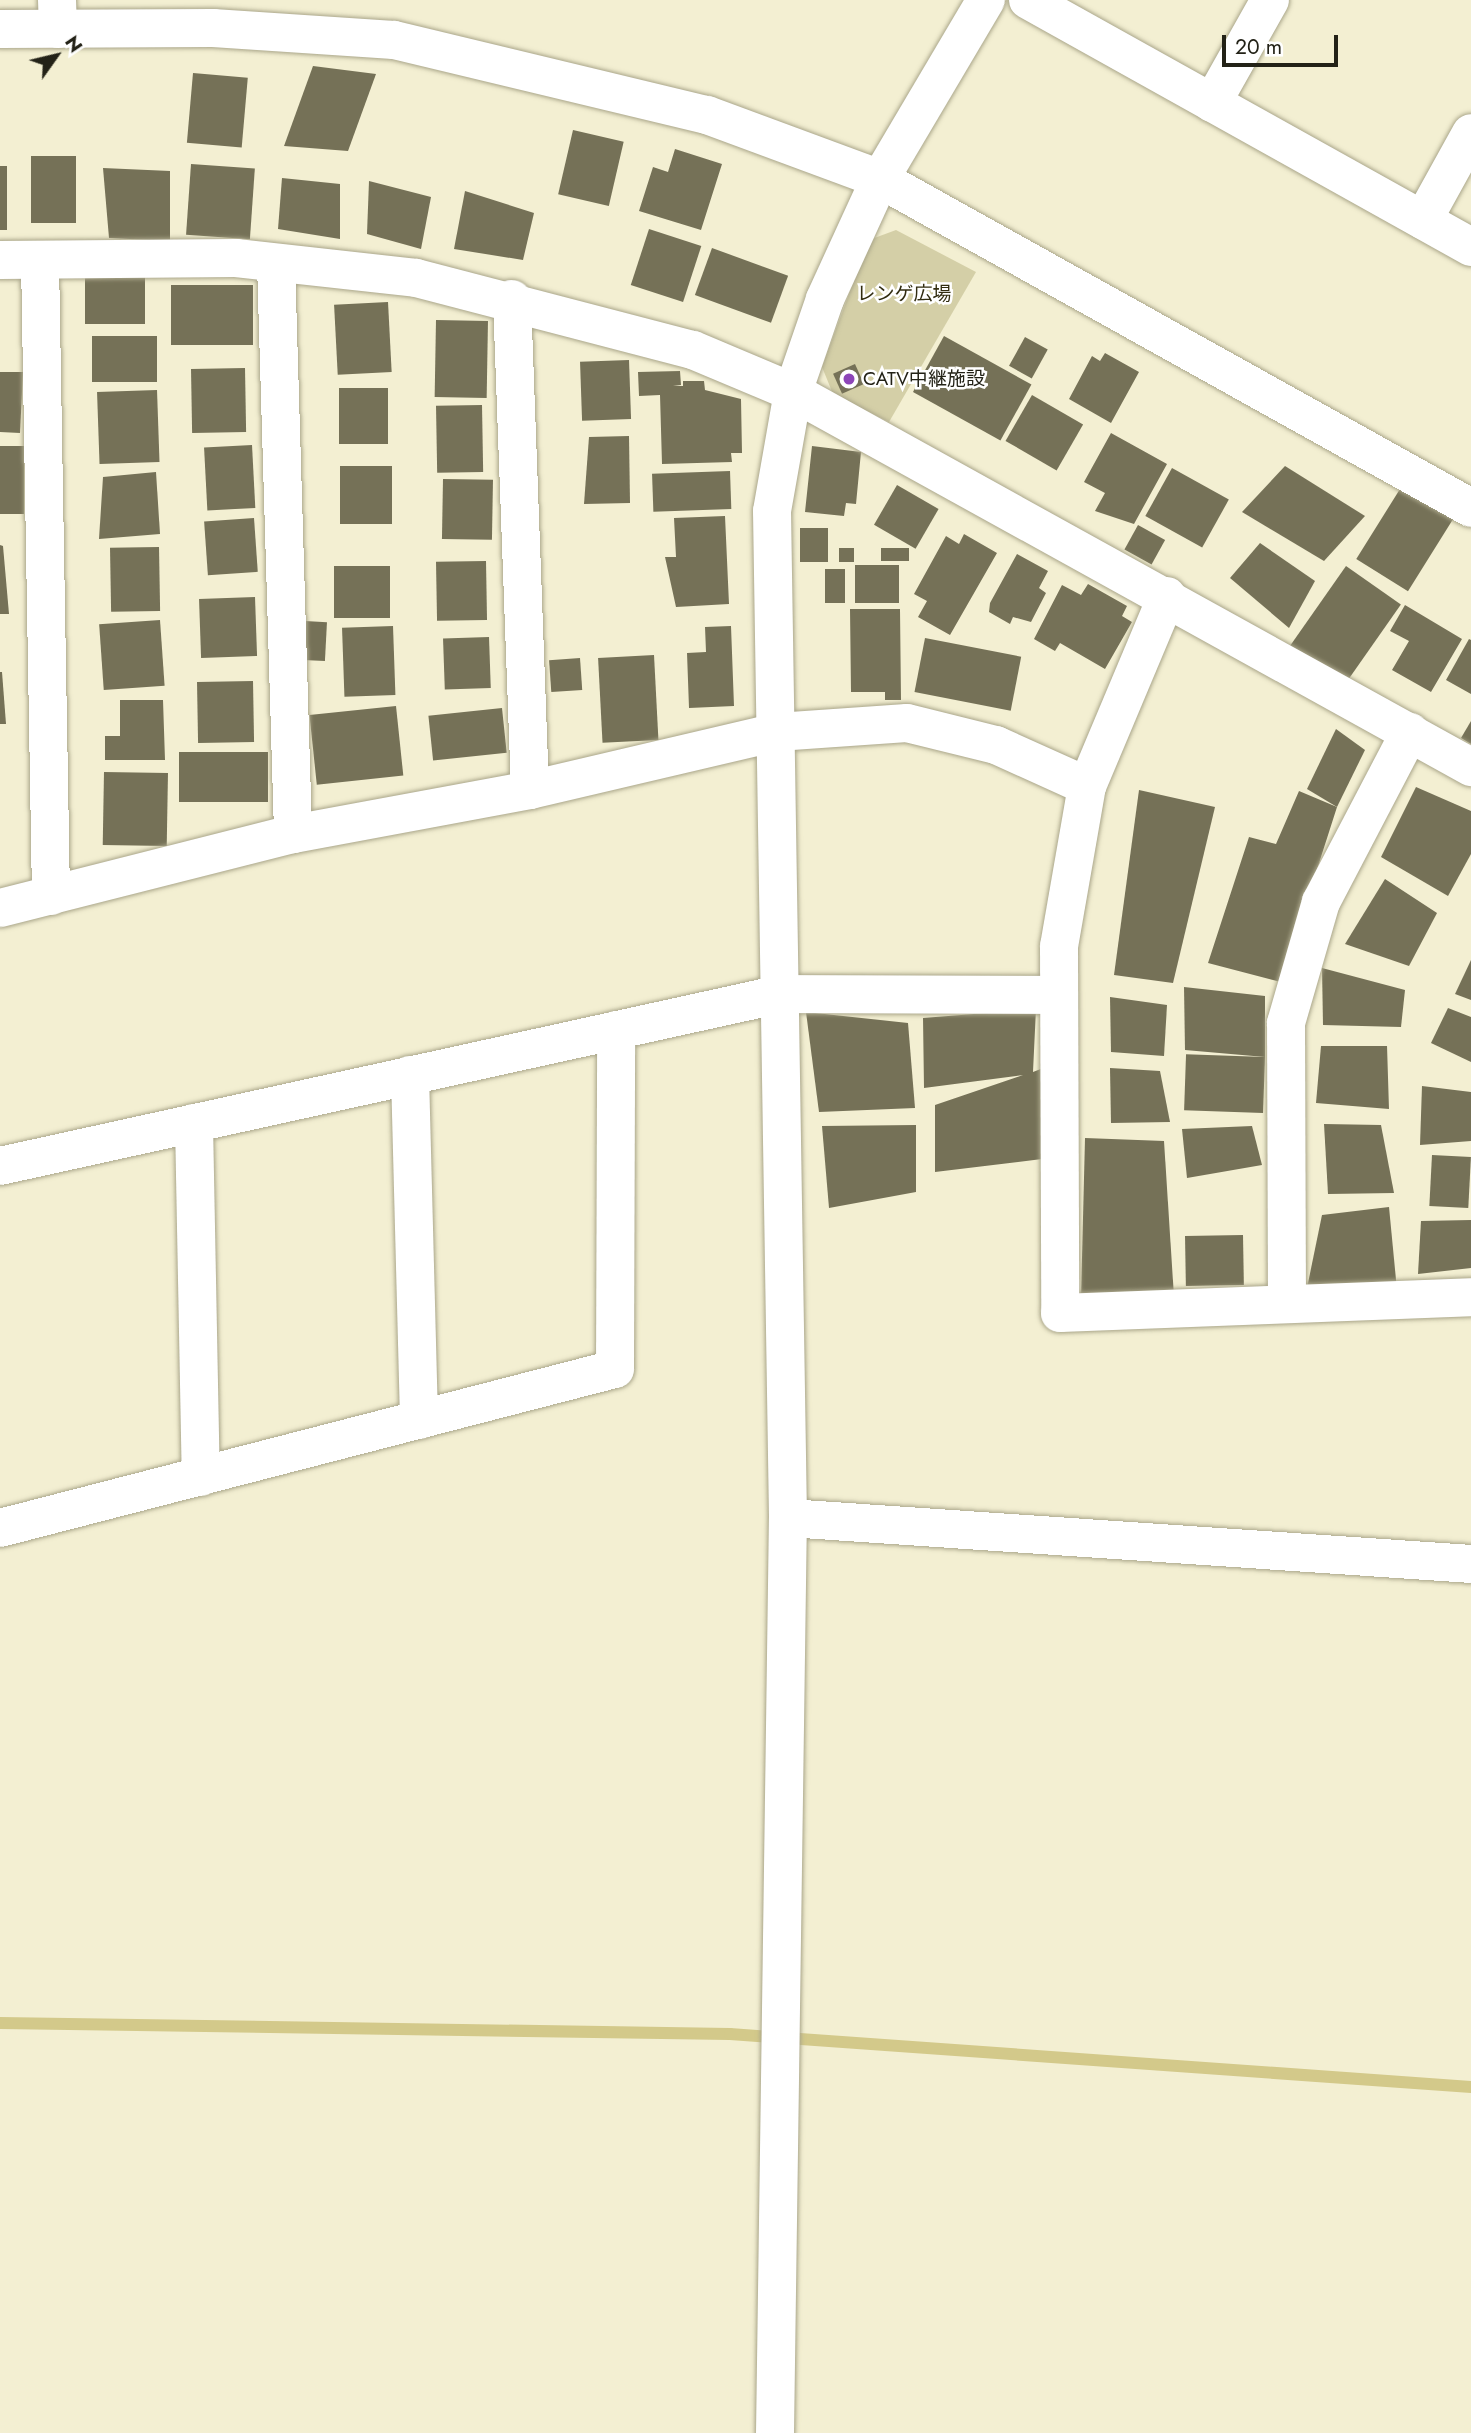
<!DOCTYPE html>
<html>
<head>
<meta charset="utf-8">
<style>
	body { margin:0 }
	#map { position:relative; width:1471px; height:2433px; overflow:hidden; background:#f3efd2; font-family:Jost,"Noto Sans JP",sans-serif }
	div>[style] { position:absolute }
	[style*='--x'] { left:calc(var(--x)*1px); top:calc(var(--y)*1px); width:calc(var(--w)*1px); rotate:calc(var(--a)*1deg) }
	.green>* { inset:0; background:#d4cfa7 }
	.stream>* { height:12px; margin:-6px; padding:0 6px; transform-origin:6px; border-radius:6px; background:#d3c98a }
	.building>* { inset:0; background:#757157; transform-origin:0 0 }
	.roads { filter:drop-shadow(0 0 2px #aaa68a) drop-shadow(0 0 2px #aaa68a) }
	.street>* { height:38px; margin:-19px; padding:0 19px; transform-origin:19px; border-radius:19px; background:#fff }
	.secondary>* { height:38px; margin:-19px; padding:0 19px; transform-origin:19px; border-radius:19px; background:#fff }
	.dots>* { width:19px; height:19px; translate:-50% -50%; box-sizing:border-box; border:4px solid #fff; border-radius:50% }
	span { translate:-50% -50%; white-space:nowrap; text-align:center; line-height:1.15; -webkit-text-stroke:5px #fff; paint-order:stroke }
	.park-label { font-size:19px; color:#312c10 }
	.poi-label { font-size:19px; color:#232217 }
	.left { translate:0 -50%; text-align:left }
	.north { position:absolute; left:21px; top:21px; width:70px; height:70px; -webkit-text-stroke:5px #fff; paint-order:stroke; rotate:56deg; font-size:19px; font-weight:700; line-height:28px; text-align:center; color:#232217 }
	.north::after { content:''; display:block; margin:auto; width:24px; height:32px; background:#232217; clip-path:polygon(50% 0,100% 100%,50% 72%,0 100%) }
	.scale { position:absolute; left:1222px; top:35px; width:116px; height:32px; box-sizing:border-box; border:4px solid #232217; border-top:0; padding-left:9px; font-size:21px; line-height:24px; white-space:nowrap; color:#232217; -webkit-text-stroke:5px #fff; paint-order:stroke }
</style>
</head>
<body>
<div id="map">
	<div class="green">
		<div style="clip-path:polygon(896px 230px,976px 272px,889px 422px,833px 394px,822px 367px,869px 240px)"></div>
	</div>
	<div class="stream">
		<div style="--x:0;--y:2023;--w:730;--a:0.86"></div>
		<div style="--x:730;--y:2034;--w:743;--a:4.09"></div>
	</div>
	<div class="building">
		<div style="clip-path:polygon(313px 66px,376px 74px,348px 151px,284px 146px)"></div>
		<div style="left:193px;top:73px;width:55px;height:70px;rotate:5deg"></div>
		<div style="left:573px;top:130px;width:52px;height:66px;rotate:13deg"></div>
		<div style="clip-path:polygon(675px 149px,722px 164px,701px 230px,639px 211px,653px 167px,668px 172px)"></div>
		<div style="left:31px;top:156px;width:45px;height:67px"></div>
		<div style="left:191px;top:164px;width:64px;height:71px;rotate:4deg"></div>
		<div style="left:0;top:166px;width:7px;height:64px"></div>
		<div style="clip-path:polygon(103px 168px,170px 171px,170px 241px,109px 238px)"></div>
		<div style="clip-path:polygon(282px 178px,340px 184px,340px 239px,278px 229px)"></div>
		<div style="clip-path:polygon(369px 181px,431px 197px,421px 249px,367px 234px)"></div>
		<div style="clip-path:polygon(465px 191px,534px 213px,523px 260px,454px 249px)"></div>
		<div style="left:649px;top:229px;width:55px;height:59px;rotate:18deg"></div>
		<div style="left:712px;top:248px;width:81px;height:50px;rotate:20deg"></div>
		<div style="left:145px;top:275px;width:49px;height:60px;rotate:90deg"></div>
		<div style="left:171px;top:285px;width:82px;height:60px"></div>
		<div style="left:388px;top:302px;width:70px;height:54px;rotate:87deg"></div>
		<div style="left:436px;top:320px;width:52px;height:77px;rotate:1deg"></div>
		<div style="left:92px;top:336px;width:65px;height:46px"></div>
		<div style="left:944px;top:336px;width:100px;height:64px;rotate:29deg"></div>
		<div style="left:1025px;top:337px;width:26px;height:33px;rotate:29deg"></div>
		<div style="clip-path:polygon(1105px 353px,1139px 372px,1111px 423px,1069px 399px,1092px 356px,1100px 361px)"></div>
		<div style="left:629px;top:360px;width:59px;height:49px;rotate:88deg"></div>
		<div style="left:855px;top:364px;width:22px;height:24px;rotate:66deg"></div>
		<div style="left:245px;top:368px;width:64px;height:54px;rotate:89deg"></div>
		<div style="clip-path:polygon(680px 371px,681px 385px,673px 386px,683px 386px,683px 381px,704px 381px,705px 390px,741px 399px,742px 453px,731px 453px,732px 462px,662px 464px,660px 395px,639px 396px,638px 372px)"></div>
		<div style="clip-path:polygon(0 372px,23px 372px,20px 433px,0 432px)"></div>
		<div style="left:339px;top:388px;width:49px;height:56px"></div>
		<div style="left:157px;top:390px;width:72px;height:60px;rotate:88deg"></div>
		<div style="left:1032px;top:395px;width:59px;height:53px;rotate:30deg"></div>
		<div style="left:482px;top:405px;width:67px;height:46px;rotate:89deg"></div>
		<div style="clip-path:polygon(1111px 433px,1167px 464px,1134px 524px,1095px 511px,1105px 493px,1084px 482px)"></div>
		<div style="clip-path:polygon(629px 436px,630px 503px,584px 504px,589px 437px)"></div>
		<div style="left:252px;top:445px;width:63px;height:48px;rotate:87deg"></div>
		<div style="left:0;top:446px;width:24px;height:68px"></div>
		<div style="clip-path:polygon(812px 446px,861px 452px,856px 504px,846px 503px,844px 516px,805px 512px)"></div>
		<div style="left:340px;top:466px;width:52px;height:58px"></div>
		<div style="clip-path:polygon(1285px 466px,1365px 516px,1324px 561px,1242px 512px)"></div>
		<div style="left:1172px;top:468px;width:65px;height:55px;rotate:29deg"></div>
		<div style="left:730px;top:471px;width:38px;height:78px;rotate:88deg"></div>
		<div style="clip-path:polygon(156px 472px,160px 534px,99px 539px,103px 477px)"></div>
		<div style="left:443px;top:479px;width:50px;height:60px;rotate:1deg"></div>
		<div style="left:1405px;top:481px;width:61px;height:92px;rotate:32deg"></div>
		<div style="left:897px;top:485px;width:48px;height:46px;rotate:30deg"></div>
		<div style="clip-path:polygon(725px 516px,729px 604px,676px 607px,665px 557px,676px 557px,674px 518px)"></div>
		<div style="left:254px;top:518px;width:54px;height:50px;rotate:86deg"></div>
		<div style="left:1138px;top:525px;width:31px;height:28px;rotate:29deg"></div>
		<div style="left:800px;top:528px;width:28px;height:34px"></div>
		<div style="clip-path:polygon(964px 534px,997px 553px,950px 635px,918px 617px,927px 601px,914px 594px,946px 536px,959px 544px)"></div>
		<div style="clip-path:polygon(1260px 543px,1315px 581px,1289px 628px,1230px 578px)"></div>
		<div style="clip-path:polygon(0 545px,3px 546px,9px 614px,0 614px)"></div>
		<div style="left:159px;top:547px;width:64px;height:49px;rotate:89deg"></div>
		<div style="left:839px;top:548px;width:15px;height:14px"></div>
		<div style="left:881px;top:548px;width:28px;height:13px"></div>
		<div style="clip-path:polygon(1017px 554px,1048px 571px,1039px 588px,1046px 593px,1031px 622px,1013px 617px,1010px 624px,989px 612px,990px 603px)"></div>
		<div style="left:486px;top:561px;width:59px;height:50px;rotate:89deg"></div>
		<div style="left:855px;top:565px;width:44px;height:38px"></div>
		<div style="left:334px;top:566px;width:56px;height:52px"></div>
		<div style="left:1346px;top:566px;width:67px;height:102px;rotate:35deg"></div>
		<div style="left:825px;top:569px;width:20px;height:34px"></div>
		<div style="clip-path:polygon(1088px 584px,1127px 606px,1122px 616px,1132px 622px,1105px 669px,1060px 643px,1055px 651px,1034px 639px,1062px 585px,1081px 595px)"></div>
		<div style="left:255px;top:597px;width:59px;height:56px;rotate:88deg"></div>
		<div style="clip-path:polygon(1405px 605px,1462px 639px,1431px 692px,1392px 670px,1409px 641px,1390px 631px)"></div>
		<div style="clip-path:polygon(850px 609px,900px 609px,901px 700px,885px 700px,885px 692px,851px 692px)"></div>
		<div style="left:160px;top:620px;width:66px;height:61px;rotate:86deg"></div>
		<div style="left:305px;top:621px;width:22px;height:39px;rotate:3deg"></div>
		<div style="left:393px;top:626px;width:69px;height:51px;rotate:88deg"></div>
		<div style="clip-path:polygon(731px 626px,734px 706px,689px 708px,687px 653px,706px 652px,705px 627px)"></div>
		<div style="left:489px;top:637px;width:51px;height:46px;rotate:88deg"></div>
		<div style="left:925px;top:638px;width:98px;height:55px;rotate:11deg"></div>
		<div style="clip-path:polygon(1469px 639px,1471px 640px,1471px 694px,1446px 680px)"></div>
		<div style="left:654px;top:655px;width:85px;height:56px;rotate:87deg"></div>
		<div style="left:580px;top:658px;width:32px;height:31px;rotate:86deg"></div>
		<div style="clip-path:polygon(0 672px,2px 672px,6px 724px,0 724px)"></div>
		<div style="left:253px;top:681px;width:61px;height:56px;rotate:89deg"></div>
		<div style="clip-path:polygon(120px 700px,163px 700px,165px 760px,105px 760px,105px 736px,120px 736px)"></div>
		<div style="left:396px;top:706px;width:70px;height:87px;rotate:84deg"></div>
		<div style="left:502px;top:708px;width:45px;height:74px;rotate:84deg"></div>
		<div style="clip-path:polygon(1471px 721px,1471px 744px,1461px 738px)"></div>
		<div style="clip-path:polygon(1336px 729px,1365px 750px,1337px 807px,1307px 789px)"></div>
		<div style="left:179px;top:752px;width:89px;height:50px"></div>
		<div style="left:104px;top:772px;width:64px;height:73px;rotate:1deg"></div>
		<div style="clip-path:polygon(1416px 787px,1471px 811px,1471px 854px,1448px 896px,1381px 857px)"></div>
		<div style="clip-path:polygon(1139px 790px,1215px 807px,1173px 983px,1114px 975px)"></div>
		<div style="clip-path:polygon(1299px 791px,1337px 807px,1281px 982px,1208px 963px,1249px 837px,1276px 844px)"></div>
		<div style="clip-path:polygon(1385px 879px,1437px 913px,1409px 966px,1345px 944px)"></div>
		<div style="clip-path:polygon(1471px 960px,1471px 1000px,1455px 994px)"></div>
		<div style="clip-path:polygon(1322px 968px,1405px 990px,1401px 1027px,1323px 1025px)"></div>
		<div style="clip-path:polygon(1184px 987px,1265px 996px,1265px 1057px,1185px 1050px)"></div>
		<div style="clip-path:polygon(1110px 997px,1167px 1005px,1164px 1056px,1111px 1052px)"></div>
		<div style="clip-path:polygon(1448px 1008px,1471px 1017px,1471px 1062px,1431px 1043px)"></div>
		<div style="clip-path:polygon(1036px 1009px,1033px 1072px,1046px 1067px,1042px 1159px,935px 1172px,935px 1105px,1023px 1075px,924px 1088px,923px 1018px)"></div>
		<div style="clip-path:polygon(806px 1012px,908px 1023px,915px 1108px,819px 1112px)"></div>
		<div style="clip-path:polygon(1321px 1046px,1387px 1046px,1389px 1109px,1316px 1103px)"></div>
		<div style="left:1265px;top:1057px;width:56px;height:79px;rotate:92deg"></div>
		<div style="clip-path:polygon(1110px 1068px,1160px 1071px,1170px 1122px,1111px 1123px)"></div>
		<div style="clip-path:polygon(1422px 1086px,1471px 1092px,1471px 1141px,1420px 1145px)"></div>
		<div style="clip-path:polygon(1324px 1124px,1381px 1125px,1394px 1193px,1328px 1194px)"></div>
		<div style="clip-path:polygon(916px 1125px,916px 1192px,829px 1208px,822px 1126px)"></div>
		<div style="clip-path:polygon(1252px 1126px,1262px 1165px,1187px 1178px,1182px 1129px)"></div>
		<div style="clip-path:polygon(1085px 1138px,1164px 1141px,1174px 1297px,1081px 1298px)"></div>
		<div style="left:1432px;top:1155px;width:39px;height:51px;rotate:3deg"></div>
		<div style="clip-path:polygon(1389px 1207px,1397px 1290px,1307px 1288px,1322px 1215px)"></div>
		<div style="clip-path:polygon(1471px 1220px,1471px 1268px,1418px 1274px,1421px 1221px)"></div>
		<div style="left:1243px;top:1235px;width:50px;height:58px;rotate:89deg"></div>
	</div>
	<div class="roads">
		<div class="street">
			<div style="--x:57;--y:0;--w:29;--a:88"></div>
			<div style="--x:1028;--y:0;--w:507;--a:29.14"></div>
			<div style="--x:1212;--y:103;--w:118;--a:-60.6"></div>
			<div style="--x:1423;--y:220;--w:99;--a:-61.1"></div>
			<div style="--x:0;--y:260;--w:236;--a:-0.5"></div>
			<div style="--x:236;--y:258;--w:181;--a:6.3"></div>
			<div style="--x:416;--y:278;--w:286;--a:14.6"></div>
			<div style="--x:693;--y:350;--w:108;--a:22.8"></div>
			<div style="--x:793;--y:392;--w:775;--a:28.95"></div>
			<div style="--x:40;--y:260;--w:636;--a:89.01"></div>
			<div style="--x:276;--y:263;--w:571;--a:88.29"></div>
			<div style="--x:512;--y:299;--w:491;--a:87.9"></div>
			<div style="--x:1167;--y:596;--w:206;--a:112.8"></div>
			<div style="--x:1087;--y:786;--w:162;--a:99.9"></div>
			<div style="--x:1059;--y:946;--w:367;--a:89.8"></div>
			<div style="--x:1060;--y:1313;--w:411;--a:-2.2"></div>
			<div style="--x:0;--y:908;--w:302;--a:-14.2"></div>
			<div style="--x:293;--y:834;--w:241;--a:-10.5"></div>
			<div style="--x:530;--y:790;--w:254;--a:-13.2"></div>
			<div style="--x:777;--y:732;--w:130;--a:-4"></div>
			<div style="--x:907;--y:723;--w:92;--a:13.9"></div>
			<div style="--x:996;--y:745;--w:100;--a:24.3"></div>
			<div style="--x:410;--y:1075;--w:345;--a:88.5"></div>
			<div style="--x:194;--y:1123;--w:354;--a:88.9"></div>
			<div style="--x:0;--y:1166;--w:800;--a:-12.42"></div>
			<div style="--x:781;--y:994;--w:277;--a:0.2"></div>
			<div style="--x:1287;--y:1304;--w:281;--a:-90.2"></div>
			<div style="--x:1286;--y:1023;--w:126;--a:-73.9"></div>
			<div style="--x:1321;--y:902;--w:192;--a:-62.4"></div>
			<div style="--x:788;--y:1518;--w:685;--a:3.85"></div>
			<div style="--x:0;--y:1528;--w:635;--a:-14.5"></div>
			<div style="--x:615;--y:1369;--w:339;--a:-89.8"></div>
			<div style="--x:775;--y:2433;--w:915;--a:-89.19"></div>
			<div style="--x:788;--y:1518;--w:1007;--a:-90.91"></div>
			<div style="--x:772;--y:511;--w:121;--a:-80"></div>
			<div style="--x:793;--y:392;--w:98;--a:-71"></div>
			<div style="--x:825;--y:299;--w:132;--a:-65.4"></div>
			<div style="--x:880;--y:179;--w:208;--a:-59.4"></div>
		</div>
		<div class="secondary">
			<div style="--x:0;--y:29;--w:213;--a:-0.3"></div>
			<div style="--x:213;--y:28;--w:181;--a:3.8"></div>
			<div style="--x:394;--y:40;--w:322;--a:13.5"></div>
			<div style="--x:707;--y:115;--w:184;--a:20.3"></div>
			<div style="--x:880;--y:179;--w:676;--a:29.1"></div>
		</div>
	</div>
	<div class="dots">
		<div style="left:849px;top:379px;background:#8d45b8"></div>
	</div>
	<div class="park-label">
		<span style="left:904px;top:294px">レンゲ広場</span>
	</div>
	<div class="poi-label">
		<span class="left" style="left:863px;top:379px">CATV中継施設</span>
	</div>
	<div class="north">N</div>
	<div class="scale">20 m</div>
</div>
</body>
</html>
